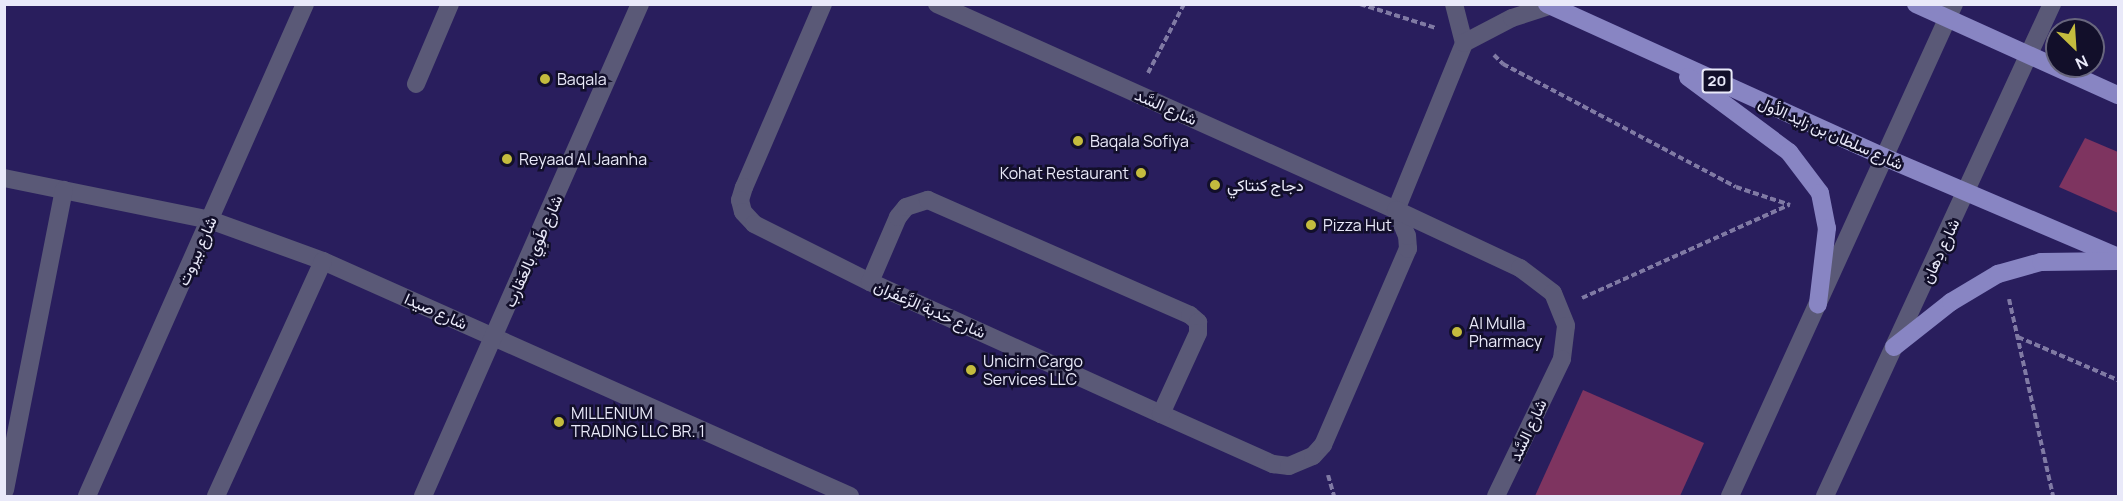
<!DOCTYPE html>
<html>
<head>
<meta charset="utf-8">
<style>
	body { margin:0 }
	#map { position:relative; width:2123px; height:501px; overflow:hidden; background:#291e5d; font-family:Manrope,Vazirmatn,sans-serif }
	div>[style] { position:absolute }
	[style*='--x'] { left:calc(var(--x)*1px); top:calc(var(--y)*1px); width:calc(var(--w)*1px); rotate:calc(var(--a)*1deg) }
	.green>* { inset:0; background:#7e3460 }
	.path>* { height:4px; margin-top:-2px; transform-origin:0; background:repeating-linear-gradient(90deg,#807aa4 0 6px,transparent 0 9px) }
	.minor>* { height:18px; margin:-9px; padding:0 9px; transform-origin:9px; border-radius:9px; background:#5a5977 }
	.major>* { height:18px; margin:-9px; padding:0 9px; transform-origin:9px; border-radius:9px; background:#8885c3 }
	.dots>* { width:16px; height:16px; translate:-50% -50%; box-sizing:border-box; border:3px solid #120f2a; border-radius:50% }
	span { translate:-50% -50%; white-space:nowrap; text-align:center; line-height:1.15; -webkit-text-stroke:5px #120f2a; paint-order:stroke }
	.shield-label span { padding:2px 4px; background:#120f2a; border:2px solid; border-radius:4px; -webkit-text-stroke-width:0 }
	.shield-label { font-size:15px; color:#e9e9f9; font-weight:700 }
	.poi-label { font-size:16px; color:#e9e9f9 }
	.left { translate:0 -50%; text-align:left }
	.right { translate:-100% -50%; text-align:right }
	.street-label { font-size:16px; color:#e9e9f9 }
	.frame { position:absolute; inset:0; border:6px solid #e9e9f9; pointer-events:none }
	.north { position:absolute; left:2045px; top:18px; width:60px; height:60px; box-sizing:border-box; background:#120f2a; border:2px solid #68667d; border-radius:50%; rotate:155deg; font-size:16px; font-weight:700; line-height:24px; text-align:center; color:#e9e9f9 }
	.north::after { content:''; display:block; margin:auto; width:21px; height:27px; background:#c4bc3e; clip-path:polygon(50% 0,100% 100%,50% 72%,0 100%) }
</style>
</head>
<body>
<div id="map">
	<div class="green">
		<div style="clip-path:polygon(2085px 138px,2118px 152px,2118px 213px,2059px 187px)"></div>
		<div style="clip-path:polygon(1583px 390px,1704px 443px,1680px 496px,1535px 496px)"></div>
	</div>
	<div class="path">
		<div style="--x:1360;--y:4;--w:80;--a:17.5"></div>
		<div style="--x:1494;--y:55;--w:13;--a:45"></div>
		<div style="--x:1503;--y:64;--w:263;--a:27.8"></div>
		<div style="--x:1736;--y:187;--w:57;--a:18.4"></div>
		<div style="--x:1148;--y:73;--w:78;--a:-62.4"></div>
		<div style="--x:1582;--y:298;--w:227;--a:-24.2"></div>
		<div style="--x:2009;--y:299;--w:202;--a:77.4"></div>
		<div style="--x:2018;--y:337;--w:109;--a:23.3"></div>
		<div style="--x:1328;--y:475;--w:22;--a:74"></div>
	</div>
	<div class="minor">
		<div style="--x:823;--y:4;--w:199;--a:113.3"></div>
		<div style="--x:744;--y:187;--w:14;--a:107"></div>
		<div style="--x:740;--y:200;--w:12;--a:76"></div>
		<div style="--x:743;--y:212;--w:16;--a:47"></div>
		<div style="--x:754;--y:224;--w:130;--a:26.6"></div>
		<div style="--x:870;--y:282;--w:320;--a:24.4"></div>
		<div style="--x:1161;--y:414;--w:123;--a:24.1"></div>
		<div style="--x:1273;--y:464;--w:16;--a:7"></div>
		<div style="--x:1289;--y:466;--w:26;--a:-23"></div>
		<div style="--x:1313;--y:456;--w:15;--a:-48"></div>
		<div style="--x:1323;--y:445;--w:214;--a:-66.6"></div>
		<div style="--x:1408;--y:249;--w:13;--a:-94"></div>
		<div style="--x:1407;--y:236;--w:28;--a:-113"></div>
		<div style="--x:1396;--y:210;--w:180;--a:-67.8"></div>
		<div style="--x:1464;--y:43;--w:40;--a:-104.4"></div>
		<div style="--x:937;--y:4;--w:503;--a:24.17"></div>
		<div style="--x:1396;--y:210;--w:137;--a:25.1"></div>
		<div style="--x:1520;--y:268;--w:41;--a:37.1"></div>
		<div style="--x:1553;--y:293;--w:35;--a:68"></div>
		<div style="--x:1566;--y:326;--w:33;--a:97"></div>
		<div style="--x:1562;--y:359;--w:152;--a:115.7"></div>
		<div style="--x:1464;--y:43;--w:54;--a:-27.5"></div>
		<div style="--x:1512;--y:18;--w:39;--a:-18"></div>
		<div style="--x:416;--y:84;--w:87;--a:-67"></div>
		<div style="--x:4;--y:178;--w:210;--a:11.5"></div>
		<div style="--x:210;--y:220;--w:120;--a:19.9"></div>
		<div style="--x:323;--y:261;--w:577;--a:24.03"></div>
		<div style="--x:870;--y:282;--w:71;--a:-66.7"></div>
		<div style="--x:898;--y:217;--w:13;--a:-51"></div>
		<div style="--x:906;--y:207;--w:23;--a:-18"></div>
		<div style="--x:928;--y:200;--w:286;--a:23.7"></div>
		<div style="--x:1190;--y:315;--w:11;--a:41"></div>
		<div style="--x:1198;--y:322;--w:11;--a:90"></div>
		<div style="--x:1198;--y:333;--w:89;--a:114.6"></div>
		<div style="--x:5;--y:490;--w:306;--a:-78.9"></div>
		<div style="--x:87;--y:496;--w:538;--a:-66.1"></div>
		<div style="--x:216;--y:496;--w:258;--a:-65.5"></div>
		<div style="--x:423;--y:496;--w:538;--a:-66.2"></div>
		<div style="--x:1730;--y:496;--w:541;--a:-65.52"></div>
		<div style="--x:1825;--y:496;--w:542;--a:-65.23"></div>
	</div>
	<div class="major">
		<div style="--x:1547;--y:4;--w:370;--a:24.4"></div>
		<div style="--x:1884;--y:157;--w:254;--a:23.1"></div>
		<div style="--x:1916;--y:4;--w:222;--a:24.3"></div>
		<div style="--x:1688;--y:77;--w:126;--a:36.6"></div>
		<div style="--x:1789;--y:152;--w:51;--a:52.9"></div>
		<div style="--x:1820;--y:193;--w:36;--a:79"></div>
		<div style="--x:1827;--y:228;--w:77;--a:96.8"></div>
		<div style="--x:1894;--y:347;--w:73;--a:-38.3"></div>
		<div style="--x:1951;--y:302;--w:55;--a:-30.8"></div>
		<div style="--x:1998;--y:274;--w:45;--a:-15.6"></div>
		<div style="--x:2041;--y:262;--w:77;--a:-0.7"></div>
	</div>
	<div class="dots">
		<div style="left:545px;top:79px;background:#c4bc3e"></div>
		<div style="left:1078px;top:141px;background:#c4bc3e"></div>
		<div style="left:507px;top:159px;background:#c4bc3e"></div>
		<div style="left:1141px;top:173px;background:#c4bc3e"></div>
		<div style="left:1215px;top:185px;background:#c4bc3e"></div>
		<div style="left:1311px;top:225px;background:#c4bc3e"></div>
		<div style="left:1457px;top:332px;background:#c4bc3e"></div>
		<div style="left:971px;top:370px;background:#c4bc3e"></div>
		<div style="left:559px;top:422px;background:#c4bc3e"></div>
	</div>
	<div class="shield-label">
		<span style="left:1717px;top:81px">20</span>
	</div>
	<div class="poi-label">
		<span class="left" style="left:557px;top:79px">Baqala</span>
		<span class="left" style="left:1090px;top:141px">Baqala Sofiya</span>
		<span class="left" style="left:519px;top:159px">Reyaad Al Jaanha</span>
		<span class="right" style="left:1129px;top:173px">Kohat Restaurant</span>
		<span class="left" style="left:1227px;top:185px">دجاج كنتاكي</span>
		<span class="left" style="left:1323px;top:225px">Pizza Hut</span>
		<span class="left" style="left:1469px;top:332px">Al Mulla<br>Pharmacy</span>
		<span class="left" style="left:983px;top:370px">Unicirn Cargo<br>Services LLC</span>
		<span class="left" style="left:571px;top:422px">MILLENIUM<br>TRADING LLC BR. 1</span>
	</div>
	<div class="street-label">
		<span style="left:1166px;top:107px;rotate:24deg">شارع السَّد</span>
		<span style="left:1831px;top:133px;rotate:24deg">شارع سلطان بن زايد الأول</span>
		<span style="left:197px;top:251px;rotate:-66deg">شارع بيروت</span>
		<span style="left:533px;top:251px;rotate:-66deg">شارع طَوِي بالعَقارب</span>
		<span style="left:1940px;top:251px;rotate:-65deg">شارع دِهان</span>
		<span style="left:930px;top:309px;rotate:24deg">شارع حَدبة الزَّعفَران</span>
		<span style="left:436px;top:311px;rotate:24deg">شارع صيدا</span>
		<span style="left:1528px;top:430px;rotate:-65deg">شارع السَّد</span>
	</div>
	<div class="frame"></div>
	<div class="north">N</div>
</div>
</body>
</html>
